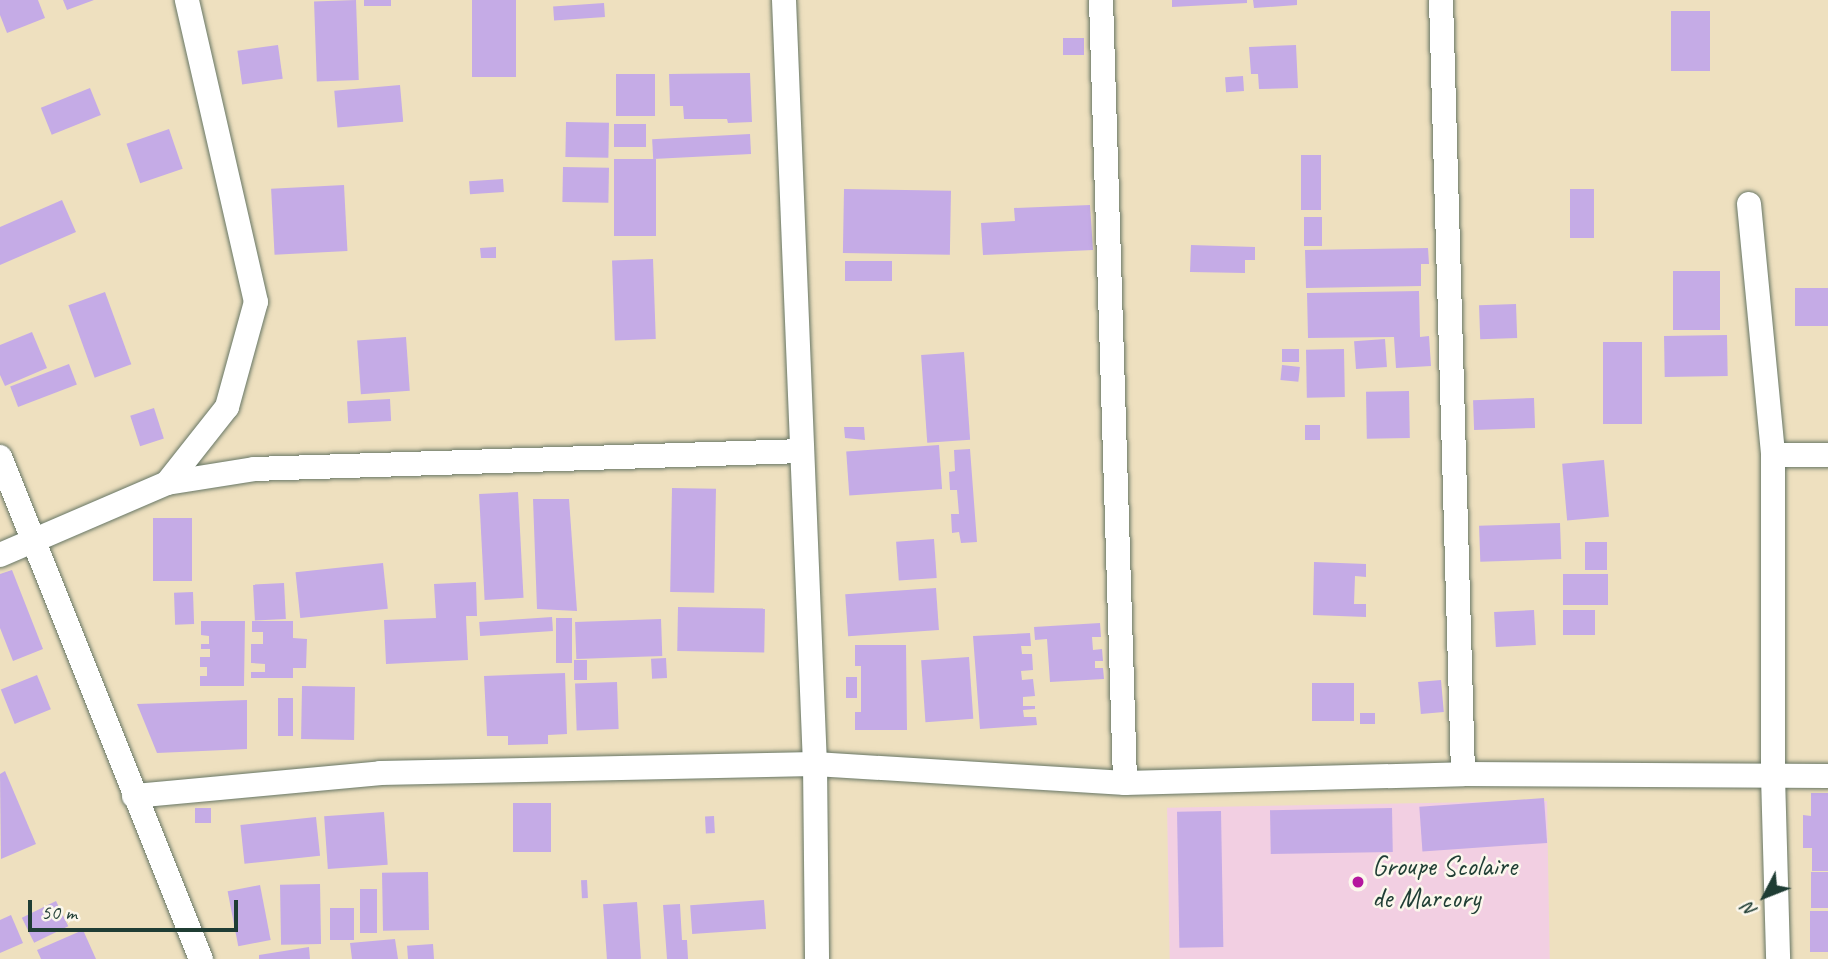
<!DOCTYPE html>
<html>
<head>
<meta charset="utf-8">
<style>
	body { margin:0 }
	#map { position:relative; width:1828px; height:959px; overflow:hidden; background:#eee0bf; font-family:Caveat,sans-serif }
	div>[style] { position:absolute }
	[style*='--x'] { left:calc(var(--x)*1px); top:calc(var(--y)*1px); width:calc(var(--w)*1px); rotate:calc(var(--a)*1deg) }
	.built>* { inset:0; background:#f2cfe2; transform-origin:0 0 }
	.building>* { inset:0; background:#c5abe6; transform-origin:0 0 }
	.roads { filter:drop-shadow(0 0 2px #677665) drop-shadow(0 0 2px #677665) }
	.street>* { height:24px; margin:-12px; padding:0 12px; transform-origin:12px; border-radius:12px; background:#fff }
	.dots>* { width:19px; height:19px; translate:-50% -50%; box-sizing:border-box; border:4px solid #fbf7ec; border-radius:50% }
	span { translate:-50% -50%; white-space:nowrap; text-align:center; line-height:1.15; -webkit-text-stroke:5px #fbf7ec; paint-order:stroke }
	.poi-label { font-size:28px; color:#1f3d34 }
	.left { translate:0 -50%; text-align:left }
	.north { position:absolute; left:1730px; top:861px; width:70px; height:70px; -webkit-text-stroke:5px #fbf7ec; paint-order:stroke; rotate:228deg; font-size:19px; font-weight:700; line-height:28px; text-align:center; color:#1f3d34 }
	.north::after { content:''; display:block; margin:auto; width:24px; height:32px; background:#1f3d34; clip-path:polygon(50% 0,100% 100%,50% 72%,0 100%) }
	.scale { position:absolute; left:28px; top:900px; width:210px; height:32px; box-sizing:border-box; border:4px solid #1f3d34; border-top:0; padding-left:9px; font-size:21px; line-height:24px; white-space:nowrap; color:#1f3d34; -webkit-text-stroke:5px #fbf7ec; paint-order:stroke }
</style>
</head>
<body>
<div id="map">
	<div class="built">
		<div style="left:1547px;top:801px;width:158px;height:380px;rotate:89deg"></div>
	</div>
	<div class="building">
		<div style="clip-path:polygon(0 0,38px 0,45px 18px,7px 33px,0 15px)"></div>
		<div style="clip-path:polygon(63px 0,94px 0,67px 10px)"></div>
		<div style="left:356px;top:0;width:80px;height:42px;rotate:88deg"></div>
		<div style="left:364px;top:0;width:27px;height:6px"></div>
		<div style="left:472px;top:0;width:44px;height:77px"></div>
		<div style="clip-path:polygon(1172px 0,1247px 0,1247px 3px,1172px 7px)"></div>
		<div style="clip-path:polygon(1253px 0,1297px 0,1297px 5px,1254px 8px)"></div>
		<div style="left:604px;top:3px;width:14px;height:51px;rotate:86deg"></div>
		<div style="left:1671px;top:11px;width:39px;height:60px"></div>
		<div style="left:1063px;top:38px;width:21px;height:17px"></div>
		<div style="left:278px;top:45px;width:34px;height:41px;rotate:82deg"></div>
		<div style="clip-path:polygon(1296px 45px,1298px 88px,1259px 89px,1258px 74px,1251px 74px,1249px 47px)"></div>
		<div style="clip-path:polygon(750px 73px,752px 122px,728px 123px,727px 119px,684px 119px,683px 106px,670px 106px,669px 74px)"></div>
		<div style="left:616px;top:74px;width:39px;height:42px"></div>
		<div style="left:1243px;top:76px;width:15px;height:18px;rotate:86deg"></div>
		<div style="left:400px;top:85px;width:37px;height:66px;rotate:85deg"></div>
		<div style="left:90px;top:88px;width:29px;height:53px;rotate:68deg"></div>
		<div style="left:566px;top:122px;width:43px;height:35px;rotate:1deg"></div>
		<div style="left:614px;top:124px;width:32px;height:23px"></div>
		<div style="left:169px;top:129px;width:42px;height:45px;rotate:71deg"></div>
		<div style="left:750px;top:134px;width:20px;height:98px;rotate:87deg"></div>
		<div style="left:1301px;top:155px;width:20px;height:55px"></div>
		<div style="left:614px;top:159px;width:42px;height:77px"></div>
		<div style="left:563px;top:167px;width:46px;height:35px;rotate:1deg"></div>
		<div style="left:503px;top:179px;width:13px;height:34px;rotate:86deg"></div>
		<div style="left:344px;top:185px;width:66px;height:73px;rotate:87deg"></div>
		<div style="left:844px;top:189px;width:107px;height:64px;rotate:1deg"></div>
		<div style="left:1570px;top:189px;width:24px;height:49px"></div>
		<div style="clip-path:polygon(62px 200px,76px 232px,0 265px,0 227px)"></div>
		<div style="clip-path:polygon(1090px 205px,1093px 250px,983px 255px,981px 223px,1015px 221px,1014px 208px)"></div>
		<div style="left:1304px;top:217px;width:18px;height:29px"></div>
		<div style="clip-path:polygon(1191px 245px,1255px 247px,1255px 260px,1245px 260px,1245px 273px,1190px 272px)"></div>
		<div style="clip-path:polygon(496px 247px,496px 258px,481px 258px,480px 248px)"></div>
		<div style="clip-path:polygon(1428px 248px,1429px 264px,1421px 264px,1421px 286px,1306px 288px,1305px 250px)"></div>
		<div style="left:653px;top:259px;width:80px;height:41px;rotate:88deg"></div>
		<div style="left:845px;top:261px;width:47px;height:20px"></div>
		<div style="left:1673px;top:271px;width:47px;height:59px"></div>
		<div style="left:1795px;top:288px;width:33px;height:38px"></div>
		<div style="clip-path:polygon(1419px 291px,1420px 337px,1429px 336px,1431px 366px,1396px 368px,1394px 337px,1308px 338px,1307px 293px)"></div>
		<div style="left:105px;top:292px;width:77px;height:39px;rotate:70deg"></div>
		<div style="left:1516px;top:304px;width:34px;height:37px;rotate:88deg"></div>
		<div style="clip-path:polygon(32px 332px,47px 368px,5px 386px,0 375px,0 345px)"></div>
		<div style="left:1727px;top:335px;width:41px;height:63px;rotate:89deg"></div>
		<div style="left:406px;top:337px;width:54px;height:49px;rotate:86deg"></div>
		<div style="left:1385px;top:339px;width:28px;height:31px;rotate:86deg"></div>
		<div style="left:1603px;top:342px;width:39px;height:82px"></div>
		<div style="left:1299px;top:349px;width:13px;height:17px;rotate:90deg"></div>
		<div style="left:1344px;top:349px;width:48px;height:38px;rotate:89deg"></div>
		<div style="left:964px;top:352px;width:88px;height:43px;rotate:86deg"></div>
		<div style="left:69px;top:364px;width:22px;height:63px;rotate:69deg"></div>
		<div style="left:1282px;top:365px;width:18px;height:15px;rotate:6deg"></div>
		<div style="left:1409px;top:391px;width:47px;height:43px;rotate:89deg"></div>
		<div style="left:1534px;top:398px;width:30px;height:61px;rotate:88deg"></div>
		<div style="left:390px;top:399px;width:22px;height:43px;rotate:87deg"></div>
		<div style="left:154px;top:408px;width:32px;height:25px;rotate:72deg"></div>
		<div style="left:1305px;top:425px;width:15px;height:15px"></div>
		<div style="clip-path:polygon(844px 427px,864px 427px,865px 440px,845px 438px)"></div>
		<div style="left:939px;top:445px;width:44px;height:93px;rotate:86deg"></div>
		<div style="clip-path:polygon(970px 449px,977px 542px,961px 543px,959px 532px,952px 533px,951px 514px,959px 514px,957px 490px,950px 490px,949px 472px,955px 471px,954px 450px)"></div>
		<div style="left:1604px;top:460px;width:57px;height:42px;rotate:85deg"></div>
		<div style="left:672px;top:488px;width:44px;height:104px;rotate:1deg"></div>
		<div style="left:518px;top:492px;width:106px;height:39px;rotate:87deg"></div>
		<div style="clip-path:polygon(533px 499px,569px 499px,577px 611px,537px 609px)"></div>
		<div style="left:153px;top:518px;width:39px;height:63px"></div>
		<div style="left:1560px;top:523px;width:36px;height:81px;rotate:88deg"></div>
		<div style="left:934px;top:539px;width:39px;height:38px;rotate:86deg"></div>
		<div style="left:1585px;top:542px;width:22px;height:28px"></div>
		<div style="clip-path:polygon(1314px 562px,1366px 564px,1366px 577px,1355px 576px,1354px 604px,1366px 604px,1366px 617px,1313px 615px)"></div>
		<div style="left:383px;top:563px;width:46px;height:88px;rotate:84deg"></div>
		<div style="clip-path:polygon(12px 570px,43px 649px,13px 661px,0 628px,0 574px)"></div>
		<div style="left:1608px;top:574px;width:31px;height:45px;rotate:90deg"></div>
		<div style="clip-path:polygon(476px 582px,477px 616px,466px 616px,468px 660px,386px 664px,384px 620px,436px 618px,434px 584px)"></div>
		<div style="left:284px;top:583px;width:36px;height:31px;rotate:87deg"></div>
		<div style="left:936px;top:588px;width:42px;height:91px;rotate:86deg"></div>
		<div style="left:193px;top:592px;width:32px;height:19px;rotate:88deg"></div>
		<div style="left:678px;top:607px;width:87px;height:44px;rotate:1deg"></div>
		<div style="left:1534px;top:610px;width:35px;height:40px;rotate:87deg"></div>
		<div style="left:1595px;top:610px;width:25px;height:32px;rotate:90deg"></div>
		<div style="left:552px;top:617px;width:14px;height:73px;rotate:86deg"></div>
		<div style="left:556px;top:618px;width:16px;height:45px"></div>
		<div style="left:661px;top:619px;width:37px;height:86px;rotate:88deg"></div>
		<div style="clip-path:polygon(201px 621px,245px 621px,244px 686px,200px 686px,200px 676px,207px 676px,207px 667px,200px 667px,200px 657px,210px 657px,210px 649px,201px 649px,201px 644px,209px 644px,209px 636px,201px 635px)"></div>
		<div style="clip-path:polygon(252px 621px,293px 621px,293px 638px,307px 639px,306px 668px,293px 668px,293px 678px,251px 678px,251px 672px,265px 672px,265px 664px,251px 663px,251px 644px,263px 644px,263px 632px,252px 632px)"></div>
		<div style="clip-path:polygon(1100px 623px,1101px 637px,1092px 637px,1093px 650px,1102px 649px,1103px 661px,1095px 661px,1095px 668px,1103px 668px,1104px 679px,1050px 682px,1047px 639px,1035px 640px,1034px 627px)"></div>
		<div style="clip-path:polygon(1030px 633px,1031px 646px,1021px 646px,1022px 654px,1032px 654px,1033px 670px,1021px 671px,1022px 680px,1033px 679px,1035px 696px,1023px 697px,1023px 706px,1035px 706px,1035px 709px,1023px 710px,1024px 717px,1036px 717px,1037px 725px,980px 729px,973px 636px)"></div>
		<div style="clip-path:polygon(855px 645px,906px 645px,907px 730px,855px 730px,855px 712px,861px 712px,861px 666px,855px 666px)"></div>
		<div style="left:969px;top:657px;width:62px;height:48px;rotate:86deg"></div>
		<div style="left:666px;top:658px;width:20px;height:15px;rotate:87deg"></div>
		<div style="left:587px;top:660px;width:20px;height:13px;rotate:90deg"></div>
		<div style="clip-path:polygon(565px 673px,567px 734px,548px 735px,548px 744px,508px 745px,508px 736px,487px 736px,484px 676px)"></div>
		<div style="left:37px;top:675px;width:37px;height:39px;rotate:68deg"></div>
		<div style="left:846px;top:677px;width:11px;height:21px"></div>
		<div style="left:1441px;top:680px;width:32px;height:23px;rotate:85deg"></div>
		<div style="left:617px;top:682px;width:47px;height:42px;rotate:88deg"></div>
		<div style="left:1312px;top:683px;width:42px;height:38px"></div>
		<div style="left:302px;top:686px;width:53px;height:53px;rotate:1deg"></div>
		<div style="left:278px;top:698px;width:15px;height:38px"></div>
		<div style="clip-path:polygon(247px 700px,247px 749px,157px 753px,137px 704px)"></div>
		<div style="left:1360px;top:713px;width:15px;height:11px"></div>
		<div style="clip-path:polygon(5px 771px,36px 844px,1px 859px,0 774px)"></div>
		<div style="clip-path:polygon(1811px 793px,1828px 793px,1828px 871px,1812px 871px,1812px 848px,1803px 848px,1803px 815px,1811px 816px)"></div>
		<div style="left:1544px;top:798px;width:45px;height:125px;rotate:86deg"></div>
		<div style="left:513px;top:803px;width:38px;height:49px"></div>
		<div style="left:211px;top:808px;width:15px;height:16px;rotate:90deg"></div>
		<div style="left:1392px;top:808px;width:44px;height:122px;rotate:89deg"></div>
		<div style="left:1221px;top:811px;width:136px;height:44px;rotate:89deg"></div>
		<div style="left:384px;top:812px;width:53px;height:60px;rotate:86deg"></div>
		<div style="left:714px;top:816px;width:17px;height:9px;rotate:87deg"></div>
		<div style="left:316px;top:817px;width:39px;height:76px;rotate:84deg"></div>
		<div style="left:428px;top:872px;width:58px;height:46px;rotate:89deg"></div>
		<div style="left:1828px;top:872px;width:36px;height:17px;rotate:90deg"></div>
		<div style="left:587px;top:880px;width:18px;height:6px;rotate:87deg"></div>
		<div style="left:320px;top:884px;width:60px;height:40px;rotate:89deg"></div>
		<div style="left:260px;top:885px;width:56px;height:33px;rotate:79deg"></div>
		<div style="left:360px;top:889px;width:17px;height:44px"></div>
		<div style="left:764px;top:900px;width:29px;height:74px;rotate:86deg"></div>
		<div style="left:56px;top:901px;width:28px;height:38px;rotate:64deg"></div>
		<div style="left:637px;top:902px;width:57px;height:34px;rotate:86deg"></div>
		<div style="clip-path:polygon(680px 904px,682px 940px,687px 940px,688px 959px,667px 959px,663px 905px)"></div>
		<div style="left:330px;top:908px;width:24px;height:32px"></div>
		<div style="left:1810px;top:911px;width:18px;height:41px"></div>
		<div style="clip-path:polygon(11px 915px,23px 943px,0 953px,0 920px)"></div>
		<div style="clip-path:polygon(83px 930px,96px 959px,41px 959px,37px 950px)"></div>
		<div style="clip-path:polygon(395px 939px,398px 959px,352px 959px,350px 943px)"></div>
		<div style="left:433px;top:944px;width:15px;height:26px;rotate:86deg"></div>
		<div style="clip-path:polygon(309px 947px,310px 959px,259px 959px,259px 955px)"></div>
	</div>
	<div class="roads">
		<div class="street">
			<div style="--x:784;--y:0;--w:765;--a:87.68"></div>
			<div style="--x:815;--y:764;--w:195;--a:89.4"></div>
			<div style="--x:1101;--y:0;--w:783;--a:88.24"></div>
			<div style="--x:1441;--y:0;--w:774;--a:88.37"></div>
			<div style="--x:1749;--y:204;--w:252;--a:84.5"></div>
			<div style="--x:1773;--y:455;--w:321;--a:90"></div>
			<div style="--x:1773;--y:776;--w:183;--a:88.4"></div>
			<div style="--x:1773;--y:455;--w:55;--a:0"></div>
			<div style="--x:0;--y:457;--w:541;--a:68.18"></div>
			<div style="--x:167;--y:483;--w:97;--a:-51.7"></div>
			<div style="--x:227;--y:407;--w:109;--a:-74.6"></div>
			<div style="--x:256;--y:302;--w:310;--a:-102.9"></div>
			<div style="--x:0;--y:555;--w:182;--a:-23.3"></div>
			<div style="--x:167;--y:483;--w:88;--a:-9.1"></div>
			<div style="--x:254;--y:469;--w:547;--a:-1.88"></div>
			<div style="--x:134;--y:796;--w:247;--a:-5.3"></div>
			<div style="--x:380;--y:773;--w:435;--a:-1.2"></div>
			<div style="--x:815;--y:764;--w:311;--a:3.5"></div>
			<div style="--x:1125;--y:783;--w:338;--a:-1.5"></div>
			<div style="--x:1463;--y:774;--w:365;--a:0.3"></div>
		</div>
	</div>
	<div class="dots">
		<div style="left:1358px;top:882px;background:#b5179e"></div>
	</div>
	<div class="poi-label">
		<span class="left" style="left:1372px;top:882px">Groupe Scolaire<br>de Marcory</span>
	</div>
	<div class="north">N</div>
	<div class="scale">50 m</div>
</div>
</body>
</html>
